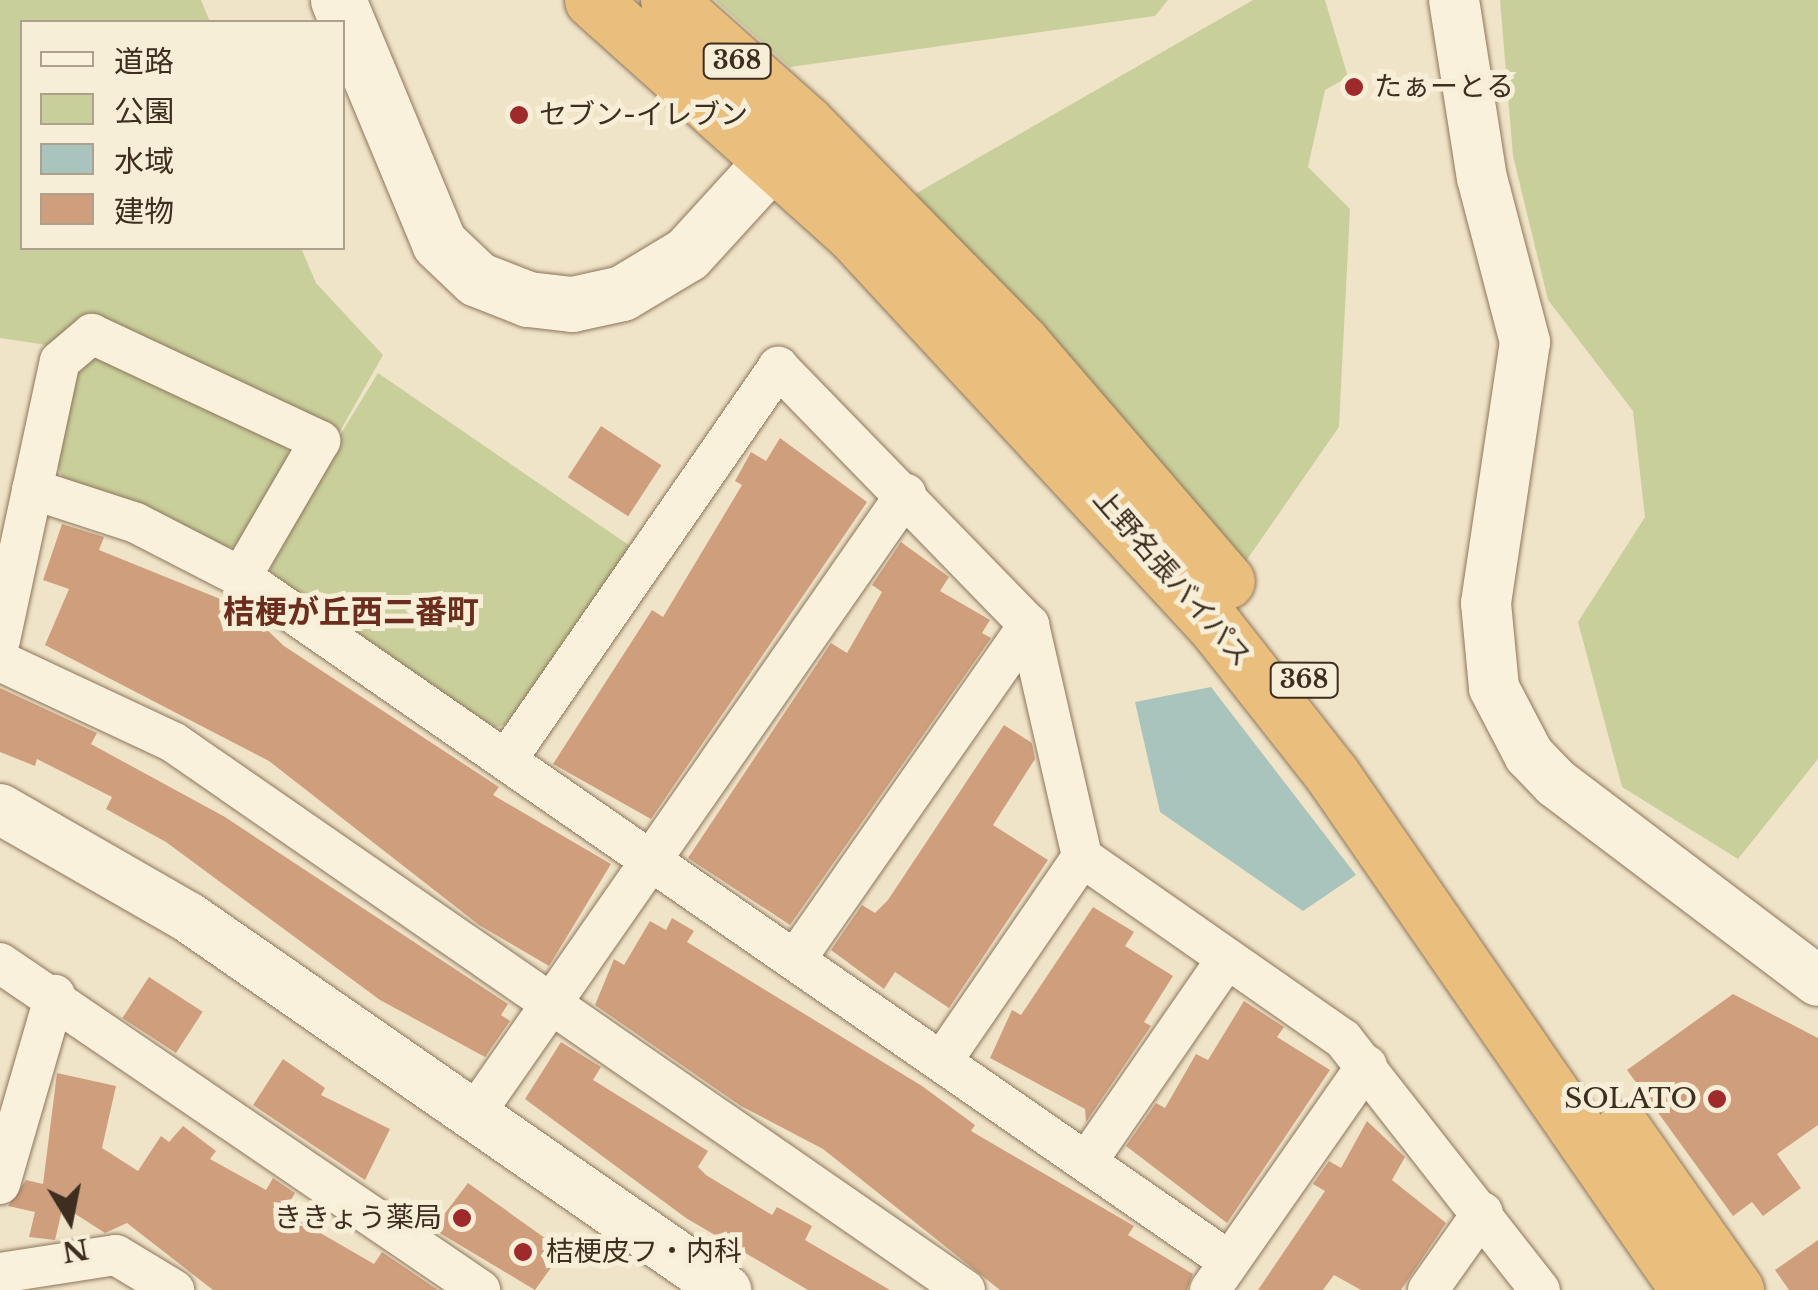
<!DOCTYPE html>
<html>
<head>
<meta charset="utf-8">
<style>
	body { margin:0 }
	#map { position:relative; width:1818px; height:1290px; overflow:hidden; background:#f0e4c8; font-family:"Libre Baskerville","Noto Sans JP",serif }
	div>[style] { position:absolute }
	[style*='--x'] { left:calc(var(--x)*1px); top:calc(var(--y)*1px); width:calc(var(--w)*1px); rotate:calc(var(--a)*1deg) }
	.green>* { inset:0; background:#c9cf9b }
	.water>* { inset:0; background:#a9c4bc }
	.building>* { inset:0; background:#cf9f7d; transform-origin:0 0 }
	.roads { filter:drop-shadow(0 0 2px #8d765c) drop-shadow(0 0 2px #8d765c) }
	.minor>* { height:40px; margin:-20px; padding:0 20px; transform-origin:20px; border-radius:20px; background:#faf1dc }
	.tertiary>* { height:50px; margin:-25px; padding:0 25px; transform-origin:25px; border-radius:25px; background:#faf1dc }
	.secondary>* { height:55px; margin:-27.5px; padding:0 27.5px; transform-origin:27.5px; border-radius:27.5px; background:#faf1dc }
	.trunk>* { height:55px; margin:-27.5px; padding:0 27.5px; transform-origin:27.5px; border-radius:27.5px; background:#eabe7c }
	.dots>* { width:28px; height:28px; translate:-50% -50%; box-sizing:border-box; border:5px solid #f7eed8; border-radius:50% }
	span { translate:-50% -50%; white-space:nowrap; text-align:center; line-height:1.15; -webkit-text-stroke:10px #f7eed8; paint-order:stroke }
	.shield-label span { padding:2px 8px; background:#f7eed8; border:2px solid; border-radius:8px; -webkit-text-stroke-width:0 }
	.shield-label { font-size:25px; color:#3d2e20; font-weight:700 }
	.poi-label { font-size:28px; color:#3d2e20 }
	.left { translate:0 -50%; text-align:left }
	.right { translate:-100% -50%; text-align:right }
	.street-label { font-size:28px; color:#3d2e20 }
	.quarter-label { font-size:32px; color:#6b2e1e; font-weight:700 }
	.legend { position:absolute; left:20px; top:20px; width:325px; height:230px; box-sizing:border-box; background:#f7eed8; border:2px solid #ada18e; margin:0; padding:12px 18px; list-style:none; font-size:30px; color:#3d2e20 }
	.legend li { display:flex; align-items:center; gap:20px; height:50px }
	.legend b { width:50px; border:2px solid #ada18e }
	.north { position:absolute; left:20px; top:1170px; width:100px; height:100px; -webkit-text-stroke:8px #f7eed8; paint-order:stroke; rotate:170deg; font-size:28px; font-weight:700; line-height:40px; text-align:center; color:#3d2e20 }
	.north::after { content:''; display:block; margin:auto; width:35px; height:45px; background:#3d2e20; clip-path:polygon(50% 0,100% 100%,50% 72%,0 100%) }
</style>
</head>
<body>
<div id="map">
	<div class="green">
		<div style="clip-path:polygon(0 0,201px 0,210px 22px,22px 22px,22px 248px,301px 248px,316px 283px,383px 355px,338px 435px,91px 319px,47px 345px,0 338px)"></div>
		<div style="clip-path:polygon(715px 0,1168px 0,1155px 16px,790px 67px)"></div>
		<div style="clip-path:polygon(1253px 0,1325px 0,1348px 77px,1325px 90px,1308px 167px,1350px 209px,1339px 427px,1244px 564px,915px 194px)"></div>
		<div style="clip-path:polygon(1500px 0,1818px 0,1818px 759px,1738px 859px,1622px 787px,1578px 622px,1645px 517px,1633px 411px,1548px 300px,1513px 156px)"></div>
		<div style="clip-path:polygon(96px 354px,284px 437px,290px 463px,242px 545px,219px 549px,65px 483px,54px 458px,73px 367px)"></div>
		<div style="clip-path:polygon(378px 373px,633px 548px,511px 723px,491px 729px,273px 580px,268px 553px)"></div>
	</div>
	<div class="water">
		<div style="clip-path:polygon(1211px 687px,1356px 875px,1303px 911px,1160px 812px,1135px 702px)"></div>
	</div>
	<div class="building">
		<div style="left:601px;top:426px;width:72px;height:61px;rotate:33deg"></div>
		<div style="clip-path:polygon(780px 438px,867px 502px,651px 819px,553px 764px,652px 610px,663px 617px,742px 485px,735px 481px,751px 452px,766px 461px)"></div>
		<div style="clip-path:polygon(62px 524px,104px 537px,99px 550px,245px 609px,284px 646px,499px 787px,493px 795px,611px 864px,549px 966px,479px 925px,269px 761px,45px 645px,69px 589px,43px 580px)"></div>
		<div style="clip-path:polygon(901px 542px,949px 577px,940px 591px,990px 620px,982px 633px,991px 638px,790px 925px,688px 858px,831px 643px,847px 653px,882px 592px,872px 585px)"></div>
		<div style="clip-path:polygon(0 688px,97px 733px,91px 744px,225px 817px,508px 1004px,501px 1015px,510px 1021px,485px 1057px,380px 1000px,166px 842px,106px 809px,112px 797px,37px 759px,35px 766px,0 752px)"></div>
		<div style="clip-path:polygon(1004px 725px,1032px 743px,1035px 759px,993px 825px,1048px 860px,949px 1008px,895px 972px,884px 989px,831px 950px,862px 905px,875px 913px,888px 900px)"></div>
		<div style="clip-path:polygon(1093px 907px,1134px 932px,1125px 946px,1173px 976px,1144px 1022px,1151px 1026px,1086px 1122px,1085px 1109px,990px 1058px,1012px 1010px,1021px 1015px)"></div>
		<div style="clip-path:polygon(672px 918px,694px 931px,687px 942px,922px 1086px,975px 1125px,971px 1131px,1134px 1226px,1128px 1235px,1193px 1274px,1187px 1290px,1000px 1290px,823px 1149px,741px 1106px,595px 1005px,614px 959px,624px 965px,650px 921px,666px 930px)"></div>
		<div style="left:149px;top:977px;width:64px;height:49px;rotate:33deg"></div>
		<div style="clip-path:polygon(1733px 994px,1818px 1038px,1818px 1125px,1777px 1154px,1801px 1188px,1763px 1216px,1752px 1202px,1733px 1216px,1627px 1070px)"></div>
		<div style="clip-path:polygon(1244px 1001px,1284px 1027px,1277px 1037px,1330px 1070px,1227px 1223px,1126px 1146px,1156px 1103px,1165px 1108px,1196px 1054px,1208px 1060px)"></div>
		<div style="clip-path:polygon(561px 1042px,601px 1067px,593px 1080px,708px 1151px,698px 1167px,706px 1175px,772px 1215px,777px 1207px,812px 1226px,805px 1240px,890px 1290px,808px 1290px,686px 1218px,525px 1099px)"></div>
		<div style="clip-path:polygon(283px 1059px,325px 1088px,321px 1095px,390px 1129px,365px 1180px,253px 1105px)"></div>
		<div style="clip-path:polygon(57px 1073px,116px 1086px,102px 1148px,138px 1171px,161px 1136px,169px 1142px,183px 1126px,216px 1151px,210px 1159px,266px 1190px,273px 1178px,295px 1193px,284px 1212px,374px 1264px,382px 1252px,438px 1290px,213px 1290px,127px 1223px,105px 1233px,63px 1206px,55px 1240px,29px 1237px,35px 1212px,8px 1206px,26px 1180px,43px 1184px)"></div>
		<div style="clip-path:polygon(1367px 1121px,1405px 1157px,1392px 1180px,1446px 1223px,1401px 1290px,1361px 1290px,1334px 1275px,1323px 1290px,1258px 1290px,1325px 1191px,1313px 1184px,1329px 1161px,1341px 1168px)"></div>
		<div style="clip-path:polygon(468px 1183px,563px 1251px,535px 1290px,433px 1229px)"></div>
		<div style="clip-path:polygon(1818px 1240px,1818px 1290px,1789px 1290px,1775px 1270px)"></div>
	</div>
	<div class="roads">
		<div class="minor">
			<div style="--x:32;--y:489;--w:109;--a:18.1"></div>
			<div style="--x:136;--y:523;--w:118;--a:27.2"></div>
			<div style="--x:241;--y:577;--w:1202;--a:34.7"></div>
			<div style="--x:0;--y:640;--w:285;--a:-77.9"></div>
			<div style="--x:60;--y:361;--w:42;--a:-40.2"></div>
			<div style="--x:92;--y:334;--w:252;--a:25.1"></div>
			<div style="--x:320;--y:441;--w:157;--a:120.2"></div>
			<div style="--x:0;--y:661;--w:191;--a:25.1"></div>
			<div style="--x:173;--y:742;--w:963;--a:34.68"></div>
			<div style="--x:507;--y:759;--w:477;--a:-55.3"></div>
			<div style="--x:778;--y:367;--w:360;--a:45.8"></div>
			<div style="--x:1029;--y:625;--w:238;--a:77.1"></div>
			<div style="--x:1082;--y:857;--w:318;--a:34.9"></div>
			<div style="--x:1343;--y:1039;--w:319;--a:51.9"></div>
			<div style="--x:795;--y:960;--w:409;--a:-55.1"></div>
			<div style="--x:0;--y:963;--w:581;--a:34.26"></div>
			<div style="--x:942;--y:1061;--w:247;--a:-55.5"></div>
			<div style="--x:473;--y:1116;--w:758;--a:-55.16"></div>
			<div style="--x:1088;--y:1160;--w:243;--a:-55.4"></div>
			<div style="--x:0;--y:1184;--w:197;--a:-73.8"></div>
			<div style="--x:0;--y:1273;--w:117;--a:-8.8"></div>
			<div style="--x:116;--y:1255;--w:68;--a:31.1"></div>
			<div style="--x:1210;--y:1290;--w:274;--a:-55.1"></div>
			<div style="--x:1428;--y:1290;--w:95;--a:-54.8"></div>
		</div>
		<div class="tertiary">
			<div style="--x:1454;--y:0;--w:180;--a:81.1"></div>
			<div style="--x:1482;--y:178;--w:170;--a:75.3"></div>
			<div style="--x:1525;--y:342;--w:264;--a:98.5"></div>
			<div style="--x:1486;--y:603;--w:85;--a:84.6"></div>
			<div style="--x:1494;--y:688;--w:76;--a:62.4"></div>
			<div style="--x:1529;--y:755;--w:39;--a:46"></div>
			<div style="--x:1556;--y:783;--w:328;--a:37.1"></div>
			<div style="--x:0;--y:809;--w:217;--a:29.9"></div>
			<div style="--x:188;--y:917;--w:655;--a:34.73"></div>
		</div>
		<div class="secondary">
			<div style="--x:338;--y:0;--w:263;--a:67.4"></div>
			<div style="--x:439;--y:243;--w:52;--a:43.5"></div>
			<div style="--x:477;--y:279;--w:55;--a:21.4"></div>
			<div style="--x:528;--y:299;--w:44;--a:6.5"></div>
			<div style="--x:572;--y:304;--w:51;--a:-12.4"></div>
			<div style="--x:622;--y:293;--w:76;--a:-31"></div>
			<div style="--x:687;--y:254;--w:173;--a:-47.6"></div>
		</div>
		<div class="trunk">
			<div style="--x:592;--y:0;--w:349;--a:41.9"></div>
			<div style="--x:852;--y:233;--w:536;--a:47.27"></div>
			<div style="--x:1216;--y:627;--w:186;--a:51.8"></div>
			<div style="--x:1331;--y:773;--w:628;--a:55.37"></div>
			<div style="--x:668;--y:0;--w:185;--a:41.7"></div>
			<div style="--x:806;--y:123;--w:308;--a:45.5"></div>
			<div style="--x:1022;--y:343;--w:314;--a:49.3"></div>
			<div style="--x:1623;--y:1129;--w:197;--a:54.9"></div>
		</div>
	</div>
	<div class="dots">
		<div style="left:1354px;top:87px;background:#9e2a2b"></div>
		<div style="left:519px;top:115px;background:#9e2a2b"></div>
		<div style="left:1717px;top:1099px;background:#9e2a2b"></div>
		<div style="left:462px;top:1218px;background:#9e2a2b"></div>
		<div style="left:523px;top:1252px;background:#9e2a2b"></div>
	</div>
	<div class="shield-label">
		<span style="left:737px;top:61px">368</span>
		<span style="left:1304px;top:680px">368</span>
	</div>
	<div class="poi-label">
		<span class="left" style="left:1374px;top:87px">たぁーとる</span>
		<span class="left" style="left:539px;top:115px">セブン-イレブン</span>
		<span class="right" style="left:1697px;top:1099px">SOLATO</span>
		<span class="right" style="left:442px;top:1218px">ききょう薬局</span>
		<span class="left" style="left:546px;top:1252px">桔梗皮フ・内科</span>
	</div>
	<div class="street-label">
		<span style="left:1172px;top:578px;rotate:49deg">上野名張バイパス</span>
	</div>
	<div class="quarter-label">
		<span style="left:351px;top:612px">桔梗が丘西二番町</span>
	</div>
	<ul class="legend">
	<li><b style="height:12px;background:#faf1dc"></b>道路</li>
	<li><b style="height:28px;background:#c9cf9b"></b>公園</li>
	<li><b style="height:28px;background:#a9c4bc"></b>水域</li>
	<li><b style="height:28px;background:#cf9f7d"></b>建物</li>
	</ul>
	<div class="north">N</div>
</div>
</body>
</html>
